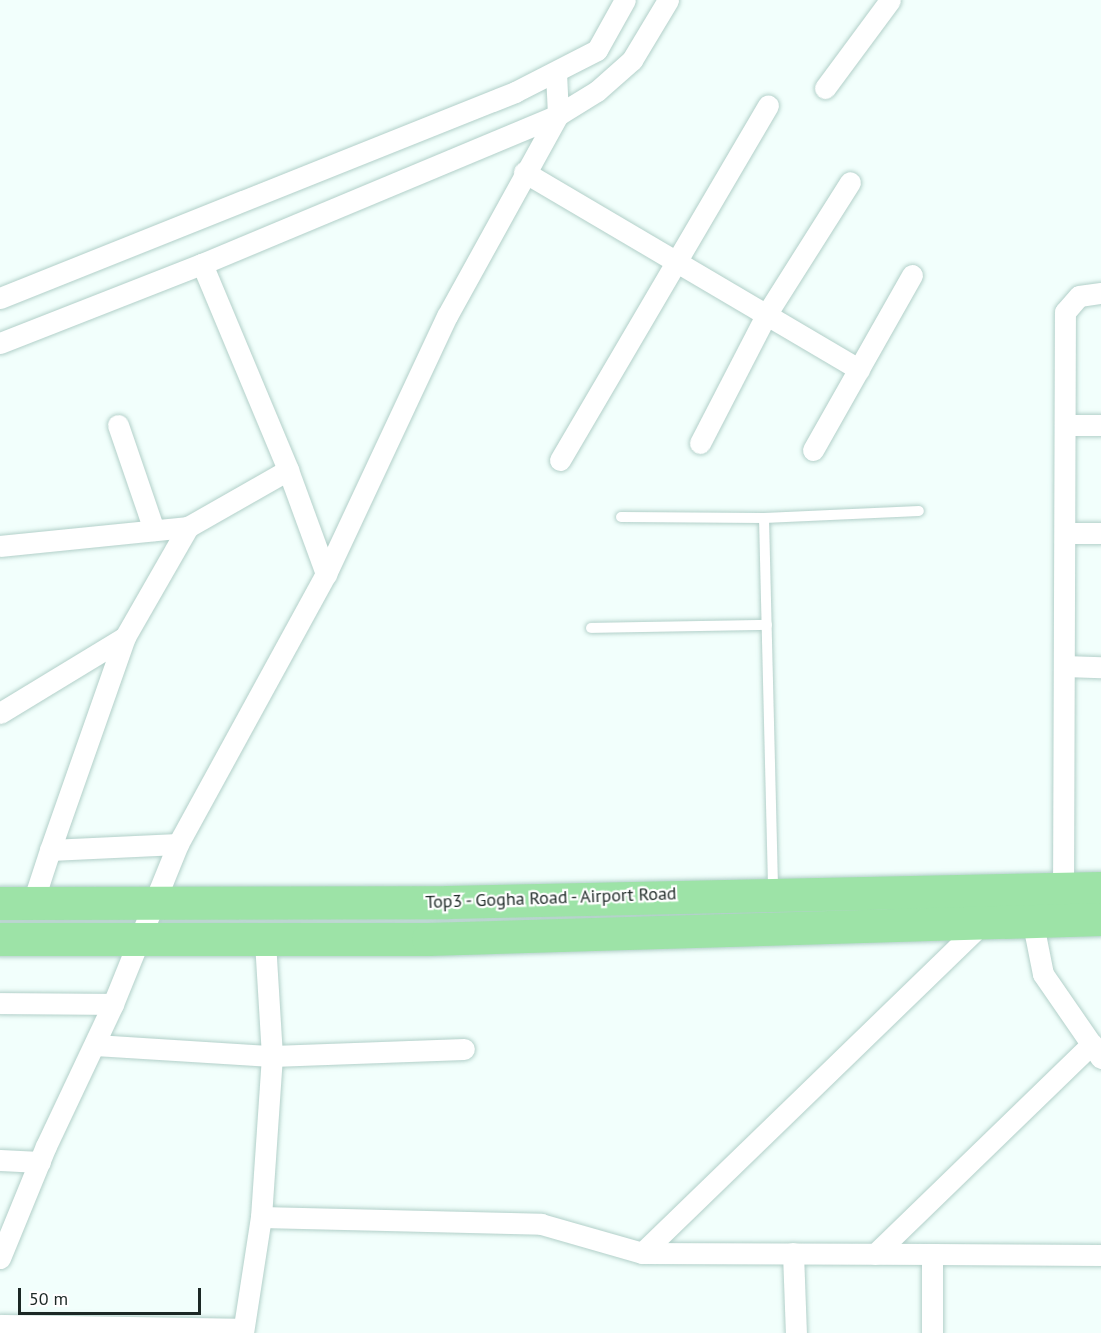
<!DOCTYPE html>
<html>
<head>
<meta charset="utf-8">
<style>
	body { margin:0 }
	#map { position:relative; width:1101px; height:1333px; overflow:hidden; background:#f2fffc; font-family:"PT Sans",sans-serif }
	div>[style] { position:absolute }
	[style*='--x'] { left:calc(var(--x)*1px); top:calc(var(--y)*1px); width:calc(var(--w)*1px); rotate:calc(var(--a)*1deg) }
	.roads { filter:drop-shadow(0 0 2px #b2d0c9) drop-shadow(0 0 2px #b2d0c9) }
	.lane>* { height:10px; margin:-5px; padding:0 5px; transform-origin:5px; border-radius:5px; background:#fff }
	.street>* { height:21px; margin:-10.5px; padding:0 10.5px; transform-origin:10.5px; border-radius:10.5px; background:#fff }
	.primary>* { height:33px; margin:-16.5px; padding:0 16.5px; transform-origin:16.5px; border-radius:16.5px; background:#9de3a7 }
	span { translate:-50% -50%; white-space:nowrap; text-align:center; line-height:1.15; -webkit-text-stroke:4.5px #fff; paint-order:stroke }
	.street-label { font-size:18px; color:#1c2825 }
	.scale { position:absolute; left:18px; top:1288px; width:183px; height:27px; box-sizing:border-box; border:3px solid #1c2825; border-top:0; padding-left:8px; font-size:18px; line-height:21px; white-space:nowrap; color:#1c2825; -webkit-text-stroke:4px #fff; paint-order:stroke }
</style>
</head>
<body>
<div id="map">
	<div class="roads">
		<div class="lane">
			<div style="--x:621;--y:517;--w:143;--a:0.4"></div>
			<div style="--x:764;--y:518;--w:155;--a:-2.6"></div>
			<div style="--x:764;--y:518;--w:375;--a:88.6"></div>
			<div style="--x:591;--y:628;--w:176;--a:-1"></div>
		</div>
		<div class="street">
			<div style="--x:825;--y:88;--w:109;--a:-53.5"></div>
			<div style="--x:524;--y:172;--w:389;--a:30.5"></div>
			<div style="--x:202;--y:264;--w:223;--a:67.3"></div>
			<div style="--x:288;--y:470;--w:111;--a:69.9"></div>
			<div style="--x:0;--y:298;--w:555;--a:-21.8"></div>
			<div style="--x:515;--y:92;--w:92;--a:-27.1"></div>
			<div style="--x:597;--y:50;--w:57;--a:-60.8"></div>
			<div style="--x:0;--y:343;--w:217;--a:-21.4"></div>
			<div style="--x:202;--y:264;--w:386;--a:-22.7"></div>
			<div style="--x:558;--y:115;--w:46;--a:-31.6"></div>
			<div style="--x:597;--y:91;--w:47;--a:-41.5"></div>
			<div style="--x:632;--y:60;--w:70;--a:-59"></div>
			<div style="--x:118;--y:425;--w:111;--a:71.1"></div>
			<div style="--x:1065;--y:425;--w:36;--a:0"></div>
			<div style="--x:700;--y:443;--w:144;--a:-62.7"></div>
			<div style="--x:766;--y:315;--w:157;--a:-57.7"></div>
			<div style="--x:813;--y:450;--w:201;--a:-60.5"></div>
			<div style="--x:560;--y:460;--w:411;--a:-59.6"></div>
			<div style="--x:1065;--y:533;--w:36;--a:0"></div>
			<div style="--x:0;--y:546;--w:189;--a:-5.8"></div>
			<div style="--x:188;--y:527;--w:115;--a:-29.7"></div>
			<div style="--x:1064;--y:666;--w:37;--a:2"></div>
			<div style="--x:0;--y:713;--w:146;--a:-31.3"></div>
			<div style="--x:125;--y:637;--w:127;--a:-60.2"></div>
			<div style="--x:50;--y:850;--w:226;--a:-70.6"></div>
			<div style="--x:1063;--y:900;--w:588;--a:-89.81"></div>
			<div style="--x:1065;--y:312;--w:21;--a:-49"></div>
			<div style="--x:1079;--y:296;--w:22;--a:-8"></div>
			<div style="--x:33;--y:902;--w:55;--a:-71.9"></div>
			<div style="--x:50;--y:850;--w:128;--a:-2.7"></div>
			<div style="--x:1032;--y:919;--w:56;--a:78.7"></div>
			<div style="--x:1043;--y:974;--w:102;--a:55.4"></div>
			<div style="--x:0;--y:1003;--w:113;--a:0.5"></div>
			<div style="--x:95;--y:1045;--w:177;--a:3.6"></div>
			<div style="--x:272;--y:1056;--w:192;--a:-2.1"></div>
			<div style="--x:0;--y:1160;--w:40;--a:2.9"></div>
			<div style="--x:261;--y:1217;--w:280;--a:1.4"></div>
			<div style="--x:541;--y:1224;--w:105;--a:16"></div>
			<div style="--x:642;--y:1253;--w:290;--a:0.2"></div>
			<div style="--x:932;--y:1254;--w:79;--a:90"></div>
			<div style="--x:642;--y:1253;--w:475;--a:-44.1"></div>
			<div style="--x:793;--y:1253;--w:80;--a:87.9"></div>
			<div style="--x:875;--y:1254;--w:302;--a:-44.1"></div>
			<div style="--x:932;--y:1254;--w:169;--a:0.3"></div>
			<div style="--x:0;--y:1258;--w:121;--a:-67.7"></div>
			<div style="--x:46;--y:1146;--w:157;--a:-64.7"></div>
			<div style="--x:113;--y:1004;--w:173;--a:-67.9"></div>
			<div style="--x:178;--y:844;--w:308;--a:-61.3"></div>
			<div style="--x:326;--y:574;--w:285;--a:-64.9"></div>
			<div style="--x:447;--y:316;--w:230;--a:-61.1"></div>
			<div style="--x:558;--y:115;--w:43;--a:-92.7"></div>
			<div style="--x:0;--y:1325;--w:243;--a:0.9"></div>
			<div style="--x:243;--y:1333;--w:117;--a:-81.2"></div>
			<div style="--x:261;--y:1217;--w:161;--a:-86.1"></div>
			<div style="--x:272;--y:1056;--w:115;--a:-93.5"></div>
		</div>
		<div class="primary">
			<div style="--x:0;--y:903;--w:447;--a:-0.1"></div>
			<div style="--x:447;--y:902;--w:654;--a:-1.23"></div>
			<div style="--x:0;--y:939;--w:428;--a:0"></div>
			<div style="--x:428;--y:939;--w:673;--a:-1.7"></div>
		</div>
	</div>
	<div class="street-label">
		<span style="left:551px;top:898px;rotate:-2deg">Top3 - Gogha Road - Airport Road</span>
	</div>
	<div class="scale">50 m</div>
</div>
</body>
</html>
